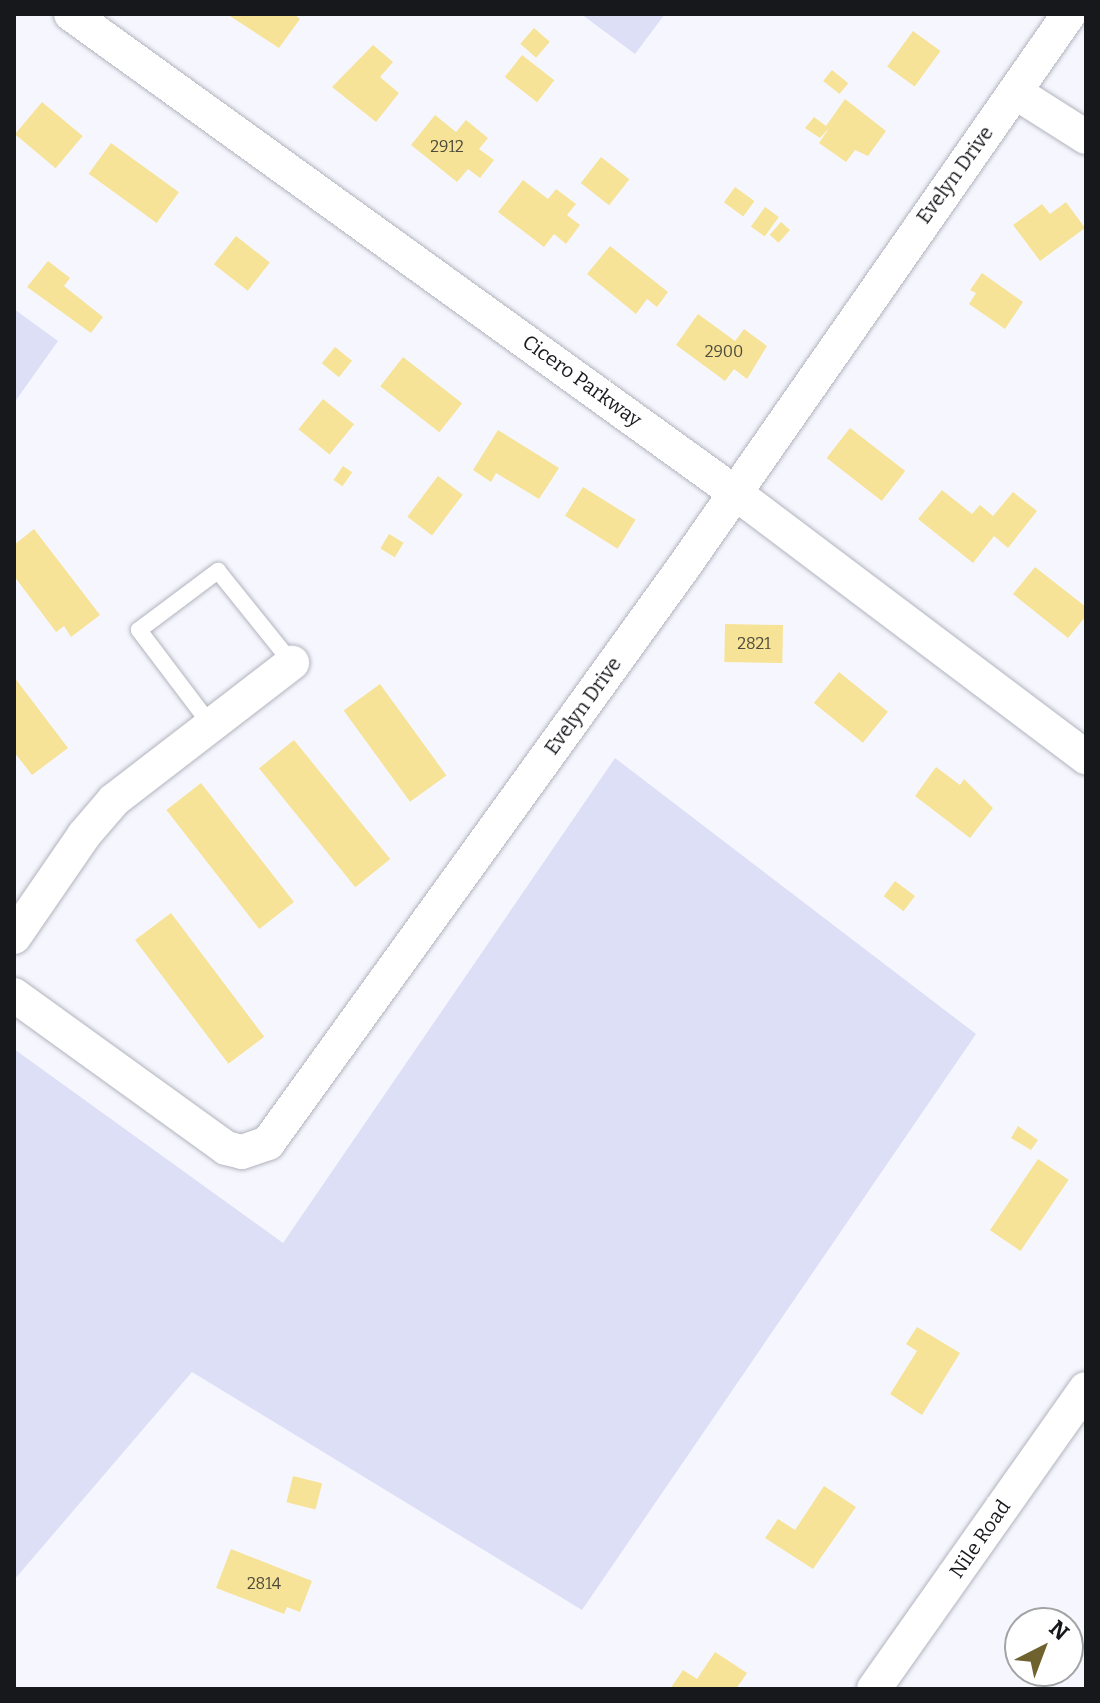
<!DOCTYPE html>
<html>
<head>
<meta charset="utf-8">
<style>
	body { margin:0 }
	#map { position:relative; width:1100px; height:1703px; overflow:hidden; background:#f6f7fe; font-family:Bitter,serif }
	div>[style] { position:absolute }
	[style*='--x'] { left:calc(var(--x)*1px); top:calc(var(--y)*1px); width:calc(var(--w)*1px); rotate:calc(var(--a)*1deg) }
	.green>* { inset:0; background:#dddff6 }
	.building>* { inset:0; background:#f6e397; transform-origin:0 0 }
	.roads { filter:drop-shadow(0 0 2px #b2b3be) drop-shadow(0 0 2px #b2b3be) }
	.service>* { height:16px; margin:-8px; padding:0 8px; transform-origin:8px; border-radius:8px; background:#fff }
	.minor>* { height:34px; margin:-17px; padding:0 17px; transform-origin:17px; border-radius:17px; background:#fff }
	span { translate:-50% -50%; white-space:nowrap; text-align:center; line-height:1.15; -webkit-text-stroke:7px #fff; paint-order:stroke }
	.number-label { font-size:16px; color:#4f4b3b }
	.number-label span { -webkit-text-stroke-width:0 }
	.street-label { font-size:20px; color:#17181c }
	.frame { position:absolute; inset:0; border:16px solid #17181c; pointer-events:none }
	.north { position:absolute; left:1004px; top:1607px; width:80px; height:80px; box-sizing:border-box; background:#fff; border:2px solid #a2a3a4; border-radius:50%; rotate:42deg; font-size:22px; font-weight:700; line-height:32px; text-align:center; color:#17181c }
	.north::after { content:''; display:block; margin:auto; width:28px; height:36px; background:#6f622f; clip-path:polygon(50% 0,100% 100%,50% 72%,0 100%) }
</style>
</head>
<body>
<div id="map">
	<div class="green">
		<div style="clip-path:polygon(581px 14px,665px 14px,635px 54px)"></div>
		<div style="clip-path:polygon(14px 309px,58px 341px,14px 403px)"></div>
		<div style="clip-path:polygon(615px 758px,976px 1034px,582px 1610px,192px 1372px,14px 1580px,14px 1049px,283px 1243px)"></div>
	</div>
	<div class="building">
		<div style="clip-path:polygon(294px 14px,300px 19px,279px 48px,230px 16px)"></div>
		<div style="left:534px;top:28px;width:21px;height:21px;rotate:41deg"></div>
		<div style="left:913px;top:31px;width:34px;height:44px;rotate:36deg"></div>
		<div style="clip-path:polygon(373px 45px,393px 62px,380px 77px,399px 93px,376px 122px,332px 87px)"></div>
		<div style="left:522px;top:55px;width:41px;height:28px;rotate:38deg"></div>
		<div style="left:832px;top:70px;width:21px;height:14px;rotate:39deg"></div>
		<div style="clip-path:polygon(845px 99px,886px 131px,868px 156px,855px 150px,846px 162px,819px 143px,829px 128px,820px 138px,805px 128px,814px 117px,826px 126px)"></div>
		<div style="left:42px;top:102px;width:53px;height:42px;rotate:40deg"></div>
		<div style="clip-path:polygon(435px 115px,456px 132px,466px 120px,488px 138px,479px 149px,494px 160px,480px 178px,468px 169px,457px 182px,411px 145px)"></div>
		<div style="left:111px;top:143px;width:84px;height:38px;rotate:36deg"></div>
		<div style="left:601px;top:157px;width:36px;height:33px;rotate:38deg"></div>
		<div style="clip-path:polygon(523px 180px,548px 199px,556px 189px,576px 204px,567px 215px,580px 225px,566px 244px,554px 234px,544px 247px,498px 212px)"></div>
		<div style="left:735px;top:187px;width:24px;height:19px;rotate:36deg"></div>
		<div style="clip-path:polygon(1066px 202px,1085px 228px,1040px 261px,1013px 225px,1042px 204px,1050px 214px)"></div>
		<div style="left:765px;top:207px;width:17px;height:24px;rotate:36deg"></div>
		<div style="left:781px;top:222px;width:12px;height:17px;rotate:42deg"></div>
		<div style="left:236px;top:236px;width:43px;height:36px;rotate:38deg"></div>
		<div style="clip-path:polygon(610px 246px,668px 292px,657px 307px,647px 299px,636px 314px,587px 274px)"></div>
		<div style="clip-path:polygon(48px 261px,70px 278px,64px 286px,103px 317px,91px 333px,27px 287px)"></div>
		<div style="clip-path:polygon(982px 273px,1023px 302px,1005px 329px,969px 304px,976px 293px,970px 290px)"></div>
		<div style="clip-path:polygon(698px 314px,735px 341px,744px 329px,767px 346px,747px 379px,734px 369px,725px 381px,676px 345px)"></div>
		<div style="left:335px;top:347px;width:22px;height:21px;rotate:39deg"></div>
		<div style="left:403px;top:357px;width:75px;height:37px;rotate:38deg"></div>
		<div style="left:323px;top:399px;width:40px;height:39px;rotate:39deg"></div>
		<div style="left:850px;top:428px;width:70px;height:38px;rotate:38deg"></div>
		<div style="clip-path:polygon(498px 430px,559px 468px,539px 499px,496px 473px,491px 482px,473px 470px)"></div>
		<div style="left:343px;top:466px;width:11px;height:17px;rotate:34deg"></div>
		<div style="left:438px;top:476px;width:31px;height:51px;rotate:37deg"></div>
		<div style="left:583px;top:487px;width:62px;height:34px;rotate:32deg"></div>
		<div style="clip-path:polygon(942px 490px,972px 514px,980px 505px,993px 516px,1013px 492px,1037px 511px,1008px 548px,994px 536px,973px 563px,918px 519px)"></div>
		<div style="clip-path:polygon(34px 529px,100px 615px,71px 637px,64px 626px,56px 632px,14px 576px,14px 545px)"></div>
		<div style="left:389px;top:534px;width:17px;height:17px;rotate:31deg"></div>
		<div style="clip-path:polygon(1035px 567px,1086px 607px,1086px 616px,1068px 638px,1013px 594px)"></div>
		<div style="left:725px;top:624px;width:58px;height:38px;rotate:1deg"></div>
		<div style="left:839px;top:672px;width:63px;height:40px;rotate:39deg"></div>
		<div style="clip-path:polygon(14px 677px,68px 748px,32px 775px,14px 752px)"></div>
		<div style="left:380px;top:684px;width:113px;height:45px;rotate:54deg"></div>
		<div style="left:294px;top:740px;width:153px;height:45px;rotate:51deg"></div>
		<div style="clip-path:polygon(936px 767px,960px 785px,964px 779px,993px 808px,970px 838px,915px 796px)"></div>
		<div style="left:201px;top:783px;width:151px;height:44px;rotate:52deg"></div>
		<div style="left:895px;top:881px;width:25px;height:19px;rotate:37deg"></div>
		<div style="left:171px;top:913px;width:155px;height:45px;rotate:53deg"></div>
		<div style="clip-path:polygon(1018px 1126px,1038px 1140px,1031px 1150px,1011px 1138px)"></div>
		<div style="left:1038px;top:1159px;width:37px;height:86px;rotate:34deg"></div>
		<div style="clip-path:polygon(917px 1327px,960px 1353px,922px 1415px,890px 1394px,917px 1351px,906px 1344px)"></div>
		<div style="left:293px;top:1476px;width:30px;height:27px;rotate:14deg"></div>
		<div style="clip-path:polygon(824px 1486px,856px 1507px,813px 1569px,765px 1538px,778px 1519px,795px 1530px)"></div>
		<div style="clip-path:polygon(231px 1549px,312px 1581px,300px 1612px,287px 1607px,284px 1614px,216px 1588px)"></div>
		<div style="clip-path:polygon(715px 1652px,747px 1673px,736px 1689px,670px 1689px,683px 1670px,697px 1679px)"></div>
	</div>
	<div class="roads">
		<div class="service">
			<div style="--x:210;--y:724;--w:118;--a:-127.1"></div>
			<div style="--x:139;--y:630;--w:99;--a:-36.8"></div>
			<div style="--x:218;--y:571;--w:118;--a:51.2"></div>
		</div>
		<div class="minor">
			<div style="--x:71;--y:14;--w:817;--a:35.79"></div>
			<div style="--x:734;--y:492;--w:441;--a:37"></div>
			<div style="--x:1015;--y:92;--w:84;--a:32.4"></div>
			<div style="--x:14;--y:937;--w:124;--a:-55.5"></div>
			<div style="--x:84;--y:835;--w:46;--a:-49.4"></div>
			<div style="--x:114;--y:800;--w:225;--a:-37.6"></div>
			<div style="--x:14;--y:995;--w:261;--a:35.8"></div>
			<div style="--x:226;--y:1148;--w:16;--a:14"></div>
			<div style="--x:242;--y:1152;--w:28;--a:-19"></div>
			<div style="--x:268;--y:1143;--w:713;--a:-54.19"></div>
			<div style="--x:685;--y:565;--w:672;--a:-55.13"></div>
			<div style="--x:874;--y:1689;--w:367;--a:-54.8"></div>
		</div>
	</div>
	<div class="number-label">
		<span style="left:447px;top:147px">2912</span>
		<span style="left:724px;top:352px">2900</span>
		<span style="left:754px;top:644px">2821</span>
		<span style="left:264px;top:1584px">2814</span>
	</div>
	<div class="street-label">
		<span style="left:955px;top:175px;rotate:-54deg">Evelyn Drive</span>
		<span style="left:582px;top:381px;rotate:36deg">Cicero Parkway</span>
		<span style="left:583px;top:706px;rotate:-54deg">Evelyn Drive</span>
		<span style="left:980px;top:1539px;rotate:-55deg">Nile Road</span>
	</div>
	<div class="frame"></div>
	<div class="north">N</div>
</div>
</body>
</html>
